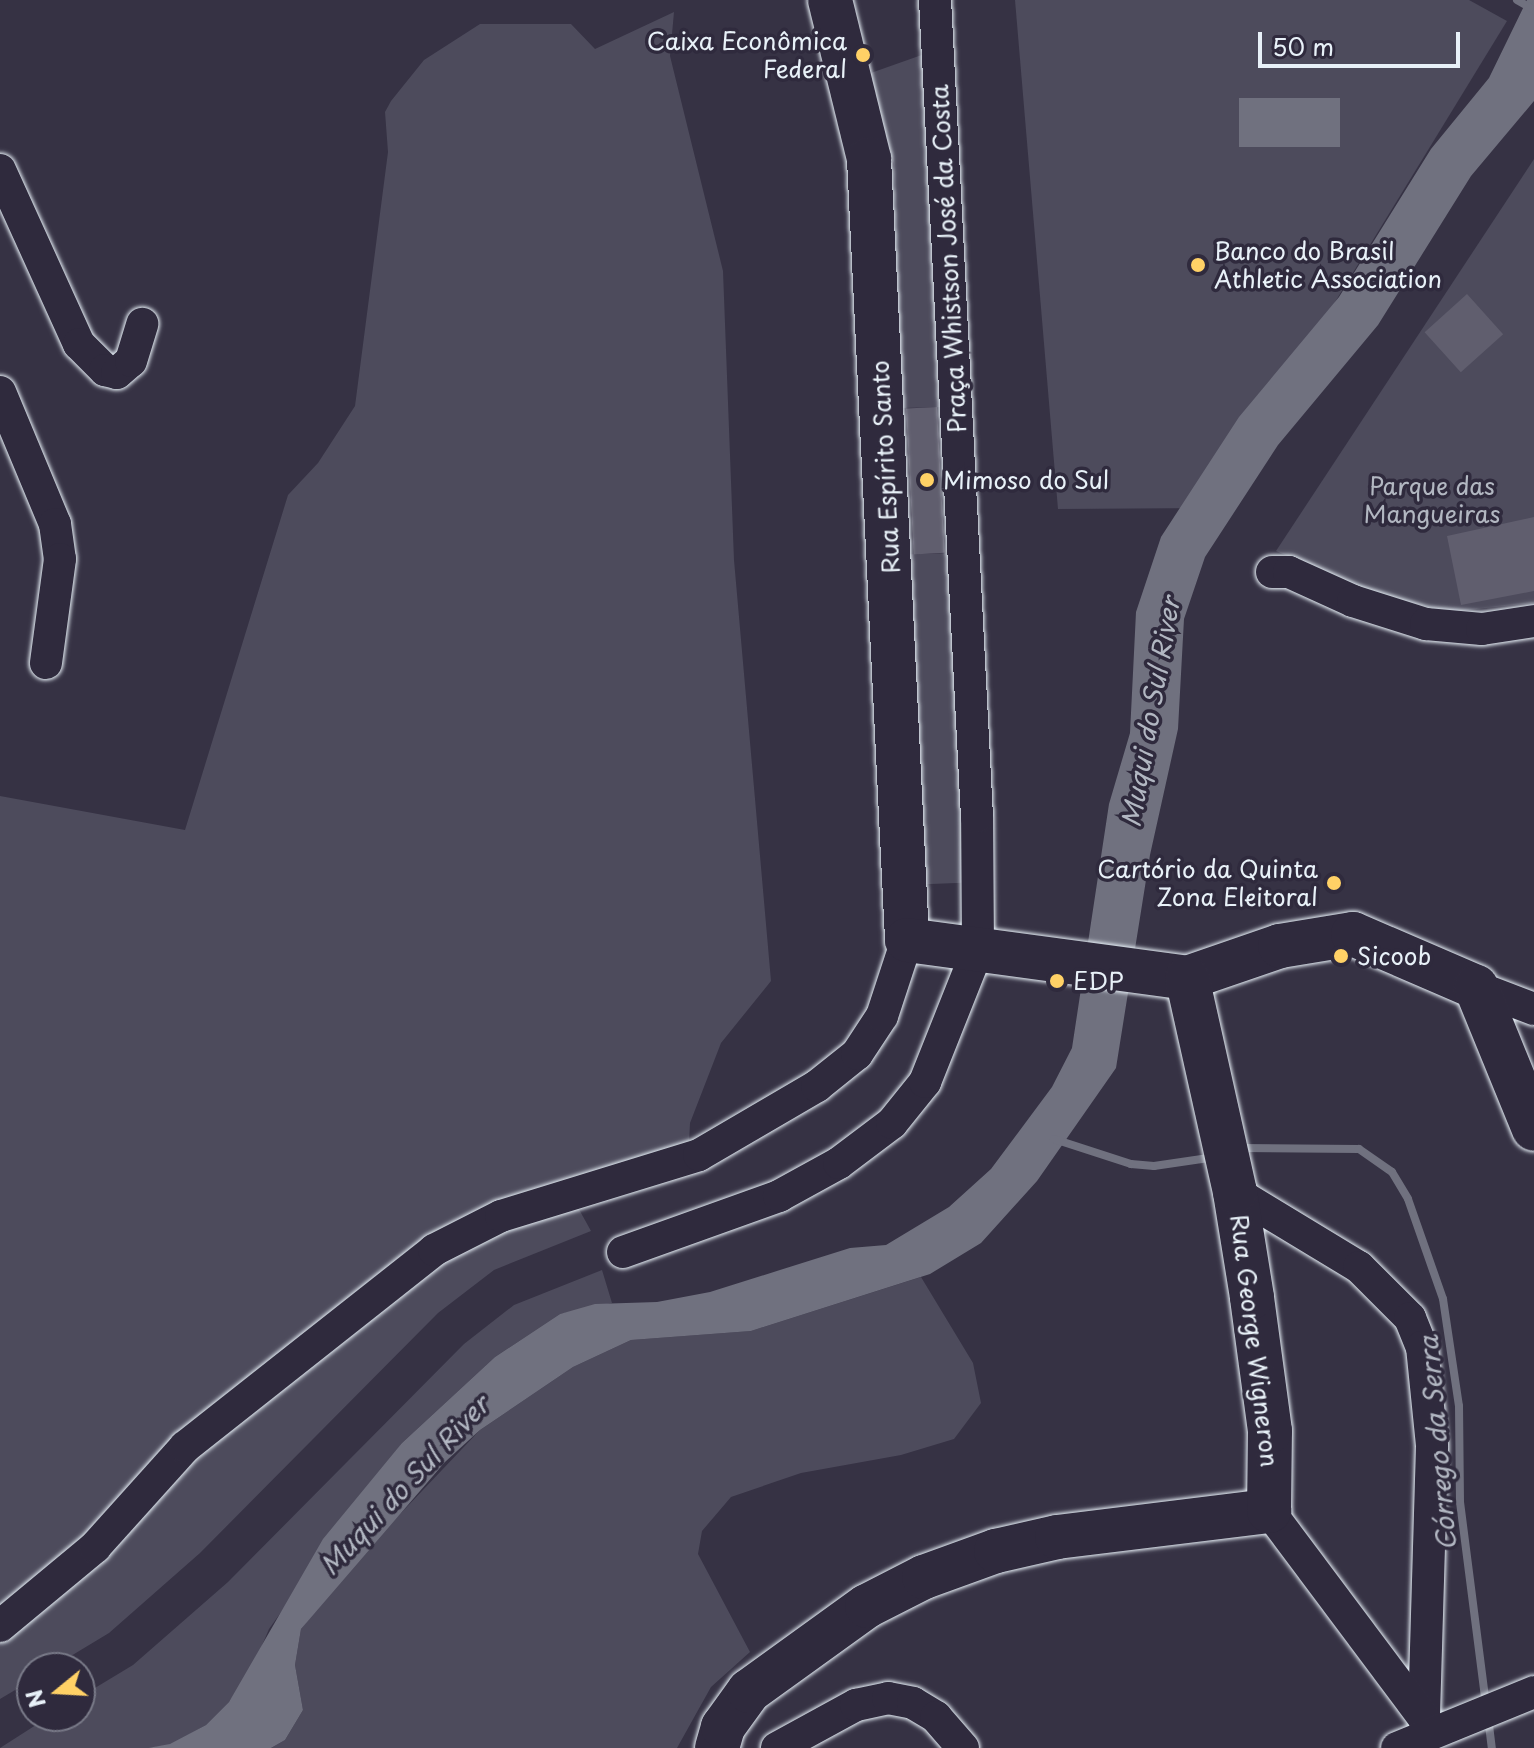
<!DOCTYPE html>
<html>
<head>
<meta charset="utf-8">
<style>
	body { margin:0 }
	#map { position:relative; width:1534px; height:1748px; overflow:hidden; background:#363244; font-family:"Playpen Sans",sans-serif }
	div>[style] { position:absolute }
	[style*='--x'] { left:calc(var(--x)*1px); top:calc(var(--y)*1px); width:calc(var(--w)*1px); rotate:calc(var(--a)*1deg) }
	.green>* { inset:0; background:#4d4b5c; transform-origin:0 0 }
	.water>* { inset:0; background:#70717f; transform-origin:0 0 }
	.stream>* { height:8px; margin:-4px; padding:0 4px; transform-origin:4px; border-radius:4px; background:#70717f }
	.building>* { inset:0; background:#605e6e; transform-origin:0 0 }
	.roads { filter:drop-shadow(0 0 2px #e8f1f8) drop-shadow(0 0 2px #e8f1f8) }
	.street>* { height:32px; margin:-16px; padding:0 16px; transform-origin:16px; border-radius:16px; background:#2f2a3d }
	.secondary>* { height:44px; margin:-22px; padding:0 22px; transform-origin:22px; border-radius:22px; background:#2f2a3d }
	.dots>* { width:22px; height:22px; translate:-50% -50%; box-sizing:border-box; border:4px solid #2f2a3d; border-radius:50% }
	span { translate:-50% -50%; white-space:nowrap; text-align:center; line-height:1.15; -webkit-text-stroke:7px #2f2a3d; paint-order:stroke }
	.poi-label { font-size:24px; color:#e8f1f8 }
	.right { translate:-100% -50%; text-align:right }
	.left { translate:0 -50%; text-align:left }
	.street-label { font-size:24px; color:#e8f1f8 }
	.park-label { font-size:24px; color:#b2b7c1 }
	.water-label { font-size:26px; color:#b2b7c2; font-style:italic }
	.north { position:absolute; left:16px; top:1652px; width:80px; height:80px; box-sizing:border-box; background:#2f2a3d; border:2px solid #797a88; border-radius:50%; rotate:252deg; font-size:22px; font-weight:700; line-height:32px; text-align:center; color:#e8f1f8 }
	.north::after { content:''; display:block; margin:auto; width:28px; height:36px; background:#ffd166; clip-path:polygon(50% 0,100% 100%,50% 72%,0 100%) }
	.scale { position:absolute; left:1258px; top:32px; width:202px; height:36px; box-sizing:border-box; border:4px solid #e8f1f8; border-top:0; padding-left:10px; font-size:24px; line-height:28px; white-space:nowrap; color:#e8f1f8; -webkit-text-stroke:6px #2f2a3d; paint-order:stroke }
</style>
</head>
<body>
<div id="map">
	<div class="green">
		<div style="clip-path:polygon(1015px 0,1469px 0,1507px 21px,1209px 508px,1058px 509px)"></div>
		<div style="clip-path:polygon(674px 12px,670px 56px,723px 271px,734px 560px,771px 981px,721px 1043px,690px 1123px,688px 1162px,570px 1193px,591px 1231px,494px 1270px,438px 1313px,200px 1553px,109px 1633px,51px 1668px,32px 1668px,32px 1680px,0 1699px,0 796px,185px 830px,288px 495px,318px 463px,355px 406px,388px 152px,385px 112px,391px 101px,424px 60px,480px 24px,571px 24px,595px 49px)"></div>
		<div style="clip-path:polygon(933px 51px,947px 407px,901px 408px,894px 164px,868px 74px)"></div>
		<div style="clip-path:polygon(1534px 159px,1534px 603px,1449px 612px,1372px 592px,1276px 551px)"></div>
		<div style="left:952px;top:553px;width:330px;height:46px;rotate:88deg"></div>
		<div style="clip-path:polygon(602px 1270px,612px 1303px,560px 1314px,495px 1357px,402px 1443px,269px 1629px,251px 1671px,229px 1702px,206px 1725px,170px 1745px,148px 1748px,0 1748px,50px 1716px,80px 1716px,80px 1697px,133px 1665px,228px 1582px,464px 1344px,514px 1305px)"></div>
		<div style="clip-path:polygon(921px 1277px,973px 1363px,981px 1403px,954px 1439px,901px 1455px,801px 1473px,731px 1497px,702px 1531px,698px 1554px,750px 1652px,711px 1687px,677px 1748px,271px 1748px,285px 1740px,303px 1710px,295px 1665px,301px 1629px,345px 1572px,480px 1430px,573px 1367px,631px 1340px,751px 1331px)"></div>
	</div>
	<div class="water">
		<div style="clip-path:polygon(1527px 0,1534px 0,1534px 101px,1471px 176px,1378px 325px,1278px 445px,1205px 557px,1184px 619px,1178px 729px,1150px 855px,1116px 1068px,1037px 1181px,981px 1243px,930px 1274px,751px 1331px,631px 1340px,573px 1367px,480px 1430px,445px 1462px,301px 1629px,295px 1665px,303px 1710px,285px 1740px,271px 1748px,148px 1748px,170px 1744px,206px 1725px,229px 1702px,323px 1539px,402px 1443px,495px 1357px,560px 1314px,595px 1304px,657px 1302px,710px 1292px,850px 1248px,886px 1245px,949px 1207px,991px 1169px,1052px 1087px,1072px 1048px,1109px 804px,1130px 733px,1136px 612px,1161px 537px,1239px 417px,1339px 297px,1431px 149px,1489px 78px)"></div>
		<div style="left:1239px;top:98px;width:101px;height:49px"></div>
	</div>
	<div class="stream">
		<div style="--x:1517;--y:0;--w:20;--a:30"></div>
		<div style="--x:1054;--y:1139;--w:81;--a:18"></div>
		<div style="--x:1131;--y:1164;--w:23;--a:5"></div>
		<div style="--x:1154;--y:1166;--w:62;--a:-8.4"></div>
		<div style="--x:1239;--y:1148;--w:120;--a:0.5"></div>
		<div style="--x:1359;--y:1149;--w:40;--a:34.9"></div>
		<div style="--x:1392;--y:1172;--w:31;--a:59"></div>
		<div style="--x:1408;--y:1199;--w:106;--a:70.7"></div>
		<div style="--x:1443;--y:1299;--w:108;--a:81.5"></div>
		<div style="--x:1459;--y:1406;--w:96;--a:89.4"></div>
		<div style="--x:1460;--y:1502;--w:204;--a:82.7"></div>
		<div style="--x:1488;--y:1717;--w:31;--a:83"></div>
	</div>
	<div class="building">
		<div style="left:1467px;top:294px;width:54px;height:57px;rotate:48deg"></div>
		<div style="left:937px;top:407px;width:146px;height:31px;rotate:87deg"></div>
		<div style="clip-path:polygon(1534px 517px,1534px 591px,1461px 605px,1447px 536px)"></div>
	</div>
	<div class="roads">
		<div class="street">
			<div style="--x:0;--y:170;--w:191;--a:65.6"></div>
			<div style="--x:79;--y:344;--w:37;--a:45"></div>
			<div style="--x:105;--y:370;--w:12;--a:14"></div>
			<div style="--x:117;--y:373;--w:18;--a:-41"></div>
			<div style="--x:131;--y:361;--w:39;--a:-73"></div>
			<div style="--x:0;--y:392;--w:143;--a:67.4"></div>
			<div style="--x:55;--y:524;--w:35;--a:82"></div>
			<div style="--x:60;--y:559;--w:105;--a:97.7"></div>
			<div style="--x:1272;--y:572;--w:17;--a:0"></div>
			<div style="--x:1289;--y:572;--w:70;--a:24.4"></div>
			<div style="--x:1353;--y:601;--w:77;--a:17.5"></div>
			<div style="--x:1426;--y:624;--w:56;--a:5.1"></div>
			<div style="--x:1482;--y:629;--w:53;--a:-8.7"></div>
			<div style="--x:1476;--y:987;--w:62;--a:20.8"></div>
			<div style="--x:1235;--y:1192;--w:145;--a:31.2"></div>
			<div style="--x:1359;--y:1267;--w:72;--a:45"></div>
			<div style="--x:1410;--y:1318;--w:31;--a:68"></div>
			<div style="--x:1422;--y:1347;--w:100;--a:84.2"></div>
			<div style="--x:1432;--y:1446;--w:272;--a:91.7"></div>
			<div style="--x:1424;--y:1718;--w:16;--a:63"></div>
			<div style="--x:623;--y:1252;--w:166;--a:-19.7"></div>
			<div style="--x:779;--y:1196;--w:68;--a:-28.8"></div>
			<div style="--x:839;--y:1163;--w:66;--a:-37"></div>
			<div style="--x:892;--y:1123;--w:53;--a:-51.2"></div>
			<div style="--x:925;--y:1082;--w:143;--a:-68.3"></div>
			<div style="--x:978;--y:949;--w:132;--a:-90.4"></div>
			<div style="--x:977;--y:817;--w:818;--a:-92.94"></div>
			<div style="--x:1269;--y:1511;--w:259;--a:53.2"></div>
			<div style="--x:0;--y:1626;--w:124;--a:-39.7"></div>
			<div style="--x:95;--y:1547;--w:135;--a:-48"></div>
			<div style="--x:185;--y:1447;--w:318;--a:-38.3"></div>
			<div style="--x:434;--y:1250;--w:75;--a:-26.9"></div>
			<div style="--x:501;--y:1216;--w:207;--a:-17.1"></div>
			<div style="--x:699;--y:1155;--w:137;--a:-30.3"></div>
			<div style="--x:817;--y:1086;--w:51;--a:-38.7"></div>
			<div style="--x:857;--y:1054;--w:45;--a:-56.7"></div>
			<div style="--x:882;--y:1016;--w:80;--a:-71.8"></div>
			<div style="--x:777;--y:1748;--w:90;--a:-28.6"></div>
			<div style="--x:856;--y:1705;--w:33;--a:-12"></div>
			<div style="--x:888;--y:1698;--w:25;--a:11"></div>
			<div style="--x:913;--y:1703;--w:27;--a:31"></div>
			<div style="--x:936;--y:1717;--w:41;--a:48.9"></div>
			<div style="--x:1397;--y:1748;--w:148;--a:-22.2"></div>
		</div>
		<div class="secondary">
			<div style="--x:830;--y:0;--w:164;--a:76.2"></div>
			<div style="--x:869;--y:159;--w:782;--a:87.21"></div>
			<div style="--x:907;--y:940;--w:283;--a:7.7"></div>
			<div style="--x:1187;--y:978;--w:98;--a:-19"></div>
			<div style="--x:1280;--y:946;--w:74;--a:-9.3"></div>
			<div style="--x:1353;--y:934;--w:134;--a:23.3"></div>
			<div style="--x:1476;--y:987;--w:153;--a:67.8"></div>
			<div style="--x:717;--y:1748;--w:22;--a:-74"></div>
			<div style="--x:723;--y:1727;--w:44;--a:-54.2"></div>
			<div style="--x:749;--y:1691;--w:145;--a:-35.8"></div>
			<div style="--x:867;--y:1606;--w:64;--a:-27"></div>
			<div style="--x:924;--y:1577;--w:77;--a:-19.9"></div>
			<div style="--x:996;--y:1551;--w:63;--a:-12.9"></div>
			<div style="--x:1057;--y:1537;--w:214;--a:-7"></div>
			<div style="--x:1269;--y:1511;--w:80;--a:-89.3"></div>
			<div style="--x:1270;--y:1431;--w:135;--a:-97.7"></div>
			<div style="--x:1252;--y:1297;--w:106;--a:-99.2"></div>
			<div style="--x:1235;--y:1192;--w:219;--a:-102.6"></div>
		</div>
	</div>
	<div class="dots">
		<div style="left:863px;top:55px;background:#ffd166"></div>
		<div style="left:1198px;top:265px;background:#ffd166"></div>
		<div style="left:927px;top:480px;background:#ffd166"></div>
		<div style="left:1334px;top:883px;background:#ffd166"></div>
		<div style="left:1341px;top:956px;background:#ffd166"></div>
		<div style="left:1057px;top:981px;background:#ffd166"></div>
	</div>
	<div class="poi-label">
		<span class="right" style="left:847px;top:55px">Caixa Econômica<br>Federal</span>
		<span class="left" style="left:1214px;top:265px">Banco do Brasil<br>Athletic Association</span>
		<span class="left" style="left:943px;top:480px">Mimoso do Sul</span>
		<span class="right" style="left:1318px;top:883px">Cartório da Quinta<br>Zona Eleitoral</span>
		<span class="left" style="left:1357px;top:956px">Sicoob</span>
		<span class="left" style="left:1073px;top:981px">EDP</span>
	</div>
	<div class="street-label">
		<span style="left:948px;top:259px;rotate:-93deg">Praça Whistson José da Costa</span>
		<span style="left:885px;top:467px;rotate:-93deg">Rua Espírito Santo</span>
		<span style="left:1255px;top:1341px;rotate:83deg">Rua George Wigneron</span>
	</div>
	<div class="park-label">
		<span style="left:1432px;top:500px">Parque das<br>Mangueiras</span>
	</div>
	<div class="water-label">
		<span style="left:1150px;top:712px;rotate:-80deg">Muqui do Sul River</span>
		<span style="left:1437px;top:1443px;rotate:-95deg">Córrego da Serra</span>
		<span style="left:404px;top:1485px;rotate:-47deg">Muqui do Sul River</span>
	</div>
	<div class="north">N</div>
	<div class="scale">50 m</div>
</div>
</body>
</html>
